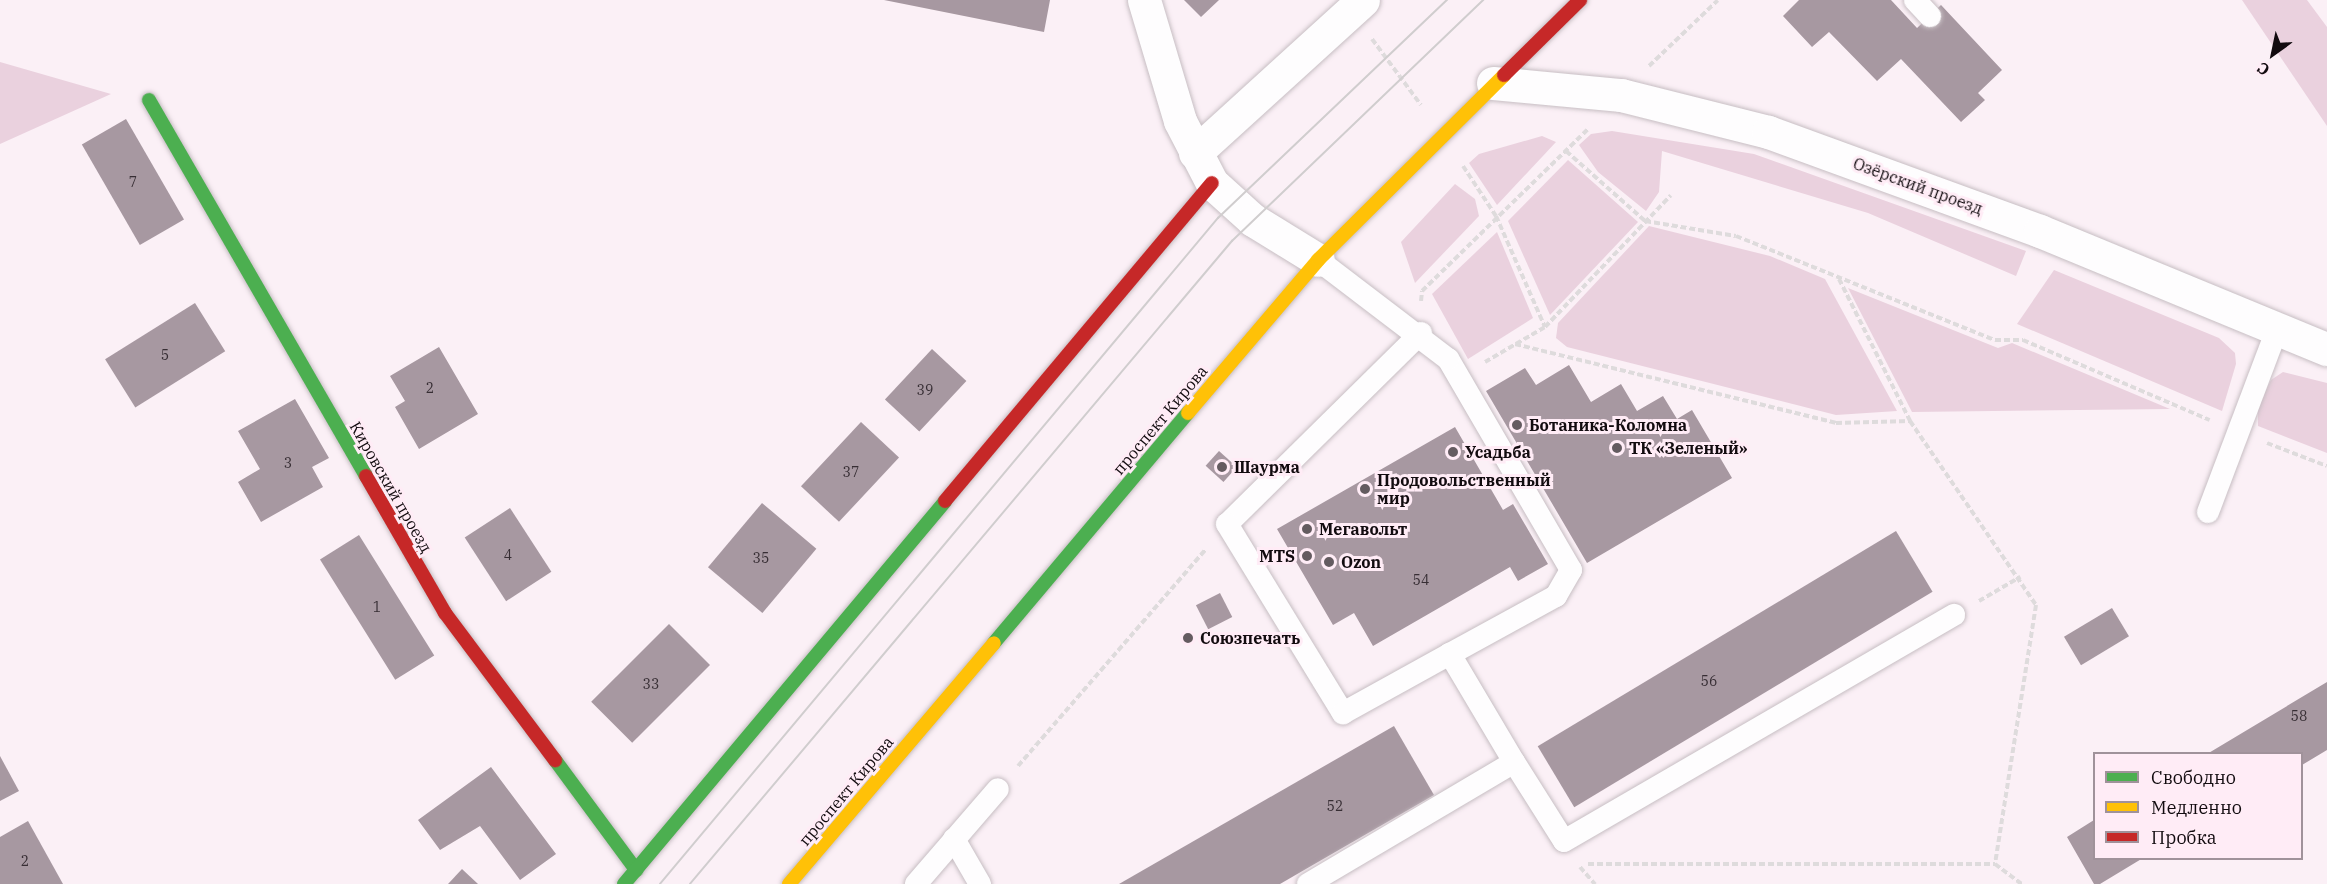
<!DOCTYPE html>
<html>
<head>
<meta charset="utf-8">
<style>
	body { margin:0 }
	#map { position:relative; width:2327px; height:884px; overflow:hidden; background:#fbf0f6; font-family:"IBM Plex Serif",serif }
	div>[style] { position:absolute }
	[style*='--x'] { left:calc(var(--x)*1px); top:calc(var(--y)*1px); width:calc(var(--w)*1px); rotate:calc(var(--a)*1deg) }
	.green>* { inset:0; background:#ead1de }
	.building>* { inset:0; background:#a798a1; transform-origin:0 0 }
	.path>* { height:4px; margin-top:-2px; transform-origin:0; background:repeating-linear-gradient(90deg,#dedbdc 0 6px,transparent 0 9px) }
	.roads { filter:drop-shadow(0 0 2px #c7bec3) drop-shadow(0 0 2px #c7bec3) }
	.lane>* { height:22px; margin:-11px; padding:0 11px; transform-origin:11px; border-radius:11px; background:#fefdfe }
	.street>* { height:33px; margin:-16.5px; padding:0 16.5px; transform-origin:16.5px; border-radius:16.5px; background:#fefdfe }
	.fast>* { height:14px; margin:-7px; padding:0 7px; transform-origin:7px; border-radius:7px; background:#4caf50 }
	.slow>* { height:14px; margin:-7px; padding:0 7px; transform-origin:7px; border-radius:7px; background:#ffc107 }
	.jam>* { height:14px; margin:-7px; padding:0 7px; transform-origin:7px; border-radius:7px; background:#c62828 }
	.tram>* { height:1.5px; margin:-0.75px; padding:0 0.75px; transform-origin:0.75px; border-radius:0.75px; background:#d0cdce }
	.dots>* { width:16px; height:16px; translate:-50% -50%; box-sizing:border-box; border:3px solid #ffecf6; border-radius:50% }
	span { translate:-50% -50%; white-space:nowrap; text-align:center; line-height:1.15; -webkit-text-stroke:6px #ffecf6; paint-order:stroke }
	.number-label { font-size:14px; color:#372e34 }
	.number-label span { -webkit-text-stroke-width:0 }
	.street-label { font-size:16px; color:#120b0f }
	.poi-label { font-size:16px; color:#120b0f; font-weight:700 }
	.left { translate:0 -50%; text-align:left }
	.right { translate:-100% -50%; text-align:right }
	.legend { position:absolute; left:2093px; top:752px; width:210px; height:108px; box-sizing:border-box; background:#ffecf6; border:2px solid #a0929a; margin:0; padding:8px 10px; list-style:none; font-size:18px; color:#120b0f }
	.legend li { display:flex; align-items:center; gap:12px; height:30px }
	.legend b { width:30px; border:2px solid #a0929a }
	.north { position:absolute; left:2243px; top:24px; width:60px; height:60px; -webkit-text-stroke:4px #ffecf6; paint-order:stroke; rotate:213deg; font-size:16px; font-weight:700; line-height:24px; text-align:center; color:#120b0f }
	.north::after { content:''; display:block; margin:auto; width:21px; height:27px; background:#120b0f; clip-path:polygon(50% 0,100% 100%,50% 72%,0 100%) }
</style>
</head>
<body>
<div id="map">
	<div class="green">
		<div style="clip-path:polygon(2242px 0,2307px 0,2327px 27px,2327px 126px)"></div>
		<div style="clip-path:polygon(0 62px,111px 94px,0 144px)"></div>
		<div style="clip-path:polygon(1612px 131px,1754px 154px,2026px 251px,2016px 276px,1868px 213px,1662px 151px,1659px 192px,1646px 211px,1598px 172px,1579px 145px,1591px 134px)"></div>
		<div style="clip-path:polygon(1542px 136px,1556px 142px,1497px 205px,1469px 163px,1479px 154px)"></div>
		<div style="clip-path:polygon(1568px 160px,1638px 222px,1550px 315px,1508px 221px)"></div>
		<div style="clip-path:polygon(1455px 184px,1475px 199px,1479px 216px,1415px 283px,1401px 242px)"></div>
		<div style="clip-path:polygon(1649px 226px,1770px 256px,1825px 279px,1897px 411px,1836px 415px,1567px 347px,1556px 338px,1558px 323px)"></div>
		<div style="clip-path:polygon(1497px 232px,1533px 318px,1468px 359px,1432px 294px)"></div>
		<div style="clip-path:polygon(2054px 270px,2219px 338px,2235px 353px,2236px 364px,2222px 411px,2017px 324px)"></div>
		<div style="clip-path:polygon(1848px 288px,1998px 348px,2012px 343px,2170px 409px,1912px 412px)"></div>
		<div style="clip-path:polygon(2283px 372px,2327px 383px,2327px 453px,2258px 426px,2258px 406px,2271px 380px)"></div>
	</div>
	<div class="building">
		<div style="clip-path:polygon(884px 0,1050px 0,1044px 32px)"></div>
		<div style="clip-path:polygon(1184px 0,1219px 0,1201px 17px)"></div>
		<div style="clip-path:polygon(1799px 0,1891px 0,1917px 28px,1941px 5px,2002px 70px,1978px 93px,1985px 100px,1961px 122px,1901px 59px,1877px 81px,1829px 32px,1812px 47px,1783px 16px)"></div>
		<div style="left:126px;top:119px;width:116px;height:51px;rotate:60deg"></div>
		<div style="left:195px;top:303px;width:57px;height:106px;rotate:58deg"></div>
		<div style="clip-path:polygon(439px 347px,478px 414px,419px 449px,395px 407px,405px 401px,390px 376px)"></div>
		<div style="left:932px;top:349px;width:47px;height:69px;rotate:43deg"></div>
		<div style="clip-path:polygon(1569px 365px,1591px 402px,1621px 384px,1637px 411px,1663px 396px,1677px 419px,1692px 410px,1732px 478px,1587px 563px,1486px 391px,1525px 368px,1536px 385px)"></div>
		<div style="clip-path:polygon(295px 399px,329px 458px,312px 467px,323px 487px,261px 522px,238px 482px,260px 469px,238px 431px)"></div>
		<div style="left:861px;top:422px;width:52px;height:88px;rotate:43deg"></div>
		<div style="clip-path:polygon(1455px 427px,1503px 510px,1513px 504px,1548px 564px,1518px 581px,1510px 567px,1373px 646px,1354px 613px,1333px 625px,1277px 529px)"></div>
		<div style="left:1219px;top:451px;width:24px;height:20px;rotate:42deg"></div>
		<div style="left:762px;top:503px;width:71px;height:84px;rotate:40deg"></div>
		<div style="left:510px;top:508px;width:76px;height:54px;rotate:57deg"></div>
		<div style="left:1896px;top:531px;width:71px;height:418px;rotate:59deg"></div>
		<div style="left:359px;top:535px;width:142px;height:46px;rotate:58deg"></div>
		<div style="left:1220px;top:593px;width:27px;height:27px;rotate:63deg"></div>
		<div style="left:2112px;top:608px;width:33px;height:56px;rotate:59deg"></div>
		<div style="left:669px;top:624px;width:58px;height:110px;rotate:45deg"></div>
		<div style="clip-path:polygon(2327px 682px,2327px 750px,2302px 765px,2302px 754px,2207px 754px)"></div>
		<div style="clip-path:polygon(1394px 726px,1434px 795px,1280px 884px,1119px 884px)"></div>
		<div style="clip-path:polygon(0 756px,19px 791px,0 801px)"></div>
		<div style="clip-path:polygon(491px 767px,556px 854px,520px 880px,480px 826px,440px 850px,418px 820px)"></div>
		<div style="clip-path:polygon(2094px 820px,2094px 858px,2143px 858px,2100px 884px,2094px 884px,2067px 837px)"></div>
		<div style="clip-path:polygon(28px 821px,63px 884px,0 884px,0 837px)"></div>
		<div style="clip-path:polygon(462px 869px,478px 884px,448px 884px)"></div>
	</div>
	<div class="path">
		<div style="--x:1372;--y:39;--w:82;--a:53.4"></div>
		<div style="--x:1649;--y:66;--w:95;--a:-43.7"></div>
		<div style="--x:1566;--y:151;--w:106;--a:41.5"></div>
		<div style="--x:1645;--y:221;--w:92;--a:9.4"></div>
		<div style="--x:1736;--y:236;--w:279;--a:21.9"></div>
		<div style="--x:1995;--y:340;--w:28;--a:0"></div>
		<div style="--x:2023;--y:340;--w:203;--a:23.2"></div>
		<div style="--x:1463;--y:166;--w:60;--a:56.6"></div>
		<div style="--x:1496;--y:216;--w:121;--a:66.2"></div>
		<div style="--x:1839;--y:279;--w:159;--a:63.4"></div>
		<div style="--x:1910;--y:421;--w:223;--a:55.6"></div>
		<div style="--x:2036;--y:605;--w:262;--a:99"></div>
		<div style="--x:1421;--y:301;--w:10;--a:-84"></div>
		<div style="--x:1422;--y:291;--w:232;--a:-44.3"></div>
		<div style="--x:1515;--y:344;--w:331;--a:13.8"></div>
		<div style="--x:1836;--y:423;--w:74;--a:-1.5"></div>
		<div style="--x:1485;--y:362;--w:69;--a:-30.3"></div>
		<div style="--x:1545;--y:327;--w:182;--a:-46.3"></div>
		<div style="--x:2267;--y:443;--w:64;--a:21"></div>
		<div style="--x:1979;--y:601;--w:48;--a:-30.3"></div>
		<div style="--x:1018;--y:766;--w:286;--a:-49.1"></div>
		<div style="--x:1588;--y:864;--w:407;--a:0"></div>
		<div style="--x:1995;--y:864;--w:34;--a:37"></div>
		<div style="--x:1580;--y:867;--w:23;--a:49"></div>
	</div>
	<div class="roads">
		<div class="lane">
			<div style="--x:1915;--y:0;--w:22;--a:47"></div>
			<div style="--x:1421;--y:333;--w:272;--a:135.4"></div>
			<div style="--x:1227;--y:524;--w:222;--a:58.5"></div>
			<div style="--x:1343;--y:713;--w:122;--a:-28.9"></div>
			<div style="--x:2208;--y:512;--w:196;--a:-69.3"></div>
			<div style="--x:1514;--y:762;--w:93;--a:57.7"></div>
			<div style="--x:1564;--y:841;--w:451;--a:-30.1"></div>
			<div style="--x:954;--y:839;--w:52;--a:60"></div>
			<div style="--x:916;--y:884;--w:125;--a:-49.2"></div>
			<div style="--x:1308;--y:884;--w:239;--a:-30.6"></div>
			<div style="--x:1514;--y:762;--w:126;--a:-120.7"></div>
			<div style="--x:1450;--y:654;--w:121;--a:-28.7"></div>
			<div style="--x:1556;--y:596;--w:30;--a:-60"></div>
			<div style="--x:1571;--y:570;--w:244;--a:-120.2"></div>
			<div style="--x:1448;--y:359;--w:163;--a:-142.7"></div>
		</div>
		<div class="street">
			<div style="--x:1144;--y:0;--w:126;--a:73.4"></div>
			<div style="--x:1180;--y:121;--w:70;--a:62.7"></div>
			<div style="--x:1212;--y:183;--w:55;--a:42.1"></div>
			<div style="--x:1253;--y:220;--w:76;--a:31.6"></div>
			<div style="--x:1493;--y:83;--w:129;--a:5.4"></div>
			<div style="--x:1621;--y:95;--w:152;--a:14.1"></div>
			<div style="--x:1768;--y:132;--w:289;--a:20"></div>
			<div style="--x:2040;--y:231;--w:310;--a:22.4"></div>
			<div style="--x:1195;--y:153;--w:227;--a:-42.3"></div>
		</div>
		<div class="fast">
			<div style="--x:149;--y:100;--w:434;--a:60"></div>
			<div style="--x:994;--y:643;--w:301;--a:-49.9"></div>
			<div style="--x:555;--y:760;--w:137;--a:53.6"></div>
			<div style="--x:624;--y:884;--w:500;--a:-50"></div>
		</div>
		<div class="slow">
			<div style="--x:1188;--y:413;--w:201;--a:-49.6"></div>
			<div style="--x:1318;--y:260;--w:262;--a:-44.8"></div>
			<div style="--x:789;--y:884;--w:316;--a:-49.6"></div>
		</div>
		<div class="jam">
			<div style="--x:1504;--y:75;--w:107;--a:-44.6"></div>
			<div style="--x:366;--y:476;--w:158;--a:60"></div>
			<div style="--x:445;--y:613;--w:184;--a:53.2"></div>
			<div style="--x:945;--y:501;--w:415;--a:-50"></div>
		</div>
	</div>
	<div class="tram">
		<div style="--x:660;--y:884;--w:869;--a:-50.04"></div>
		<div style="--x:1218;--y:218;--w:316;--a:-43.6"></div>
		<div style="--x:690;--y:884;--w:841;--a:-49.87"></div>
		<div style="--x:1232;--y:241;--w:348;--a:-43.8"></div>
	</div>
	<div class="dots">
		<div style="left:1517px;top:425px;background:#645b60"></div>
		<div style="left:1617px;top:448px;background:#645b60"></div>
		<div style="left:1453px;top:452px;background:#645b60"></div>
		<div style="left:1222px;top:467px;background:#645b60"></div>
		<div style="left:1365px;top:489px;background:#645b60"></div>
		<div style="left:1307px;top:529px;background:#645b60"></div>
		<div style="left:1307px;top:556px;background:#645b60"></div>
		<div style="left:1329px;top:562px;background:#645b60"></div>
		<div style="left:1188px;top:638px;background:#645b60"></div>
	</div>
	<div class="number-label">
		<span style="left:133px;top:182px">7</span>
		<span style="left:165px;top:355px">5</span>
		<span style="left:430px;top:388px">2</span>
		<span style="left:925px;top:390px">39</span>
		<span style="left:288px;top:463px">3</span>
		<span style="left:851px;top:472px">37</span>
		<span style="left:508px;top:555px">4</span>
		<span style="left:761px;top:558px">35</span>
		<span style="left:1421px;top:580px">54</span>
		<span style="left:377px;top:607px">1</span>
		<span style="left:1709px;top:681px">56</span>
		<span style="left:651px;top:684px">33</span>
		<span style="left:2299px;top:716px">58</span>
		<span style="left:1335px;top:806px">52</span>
		<span style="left:25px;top:861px">2</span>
	</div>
	<div class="street-label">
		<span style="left:1918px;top:186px;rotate:20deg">Озёрский проезд</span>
		<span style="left:1160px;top:420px;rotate:-50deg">проспект Кирова</span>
		<span style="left:391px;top:487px;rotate:60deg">Кировский проезд</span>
		<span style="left:846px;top:791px;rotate:-50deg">проспект Кирова</span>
	</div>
	<div class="poi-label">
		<span class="left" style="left:1529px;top:425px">Ботаника-Коломна</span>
		<span class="left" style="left:1629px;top:448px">ТК «Зеленый»</span>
		<span class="left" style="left:1465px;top:452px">Усадьба</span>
		<span class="left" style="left:1234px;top:467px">Шаурма</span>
		<span class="left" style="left:1377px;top:489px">Продовольственный<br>мир</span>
		<span class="left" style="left:1319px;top:529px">Мегавольт</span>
		<span class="right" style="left:1295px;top:556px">MTS</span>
		<span class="left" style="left:1341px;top:562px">Ozon</span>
		<span class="left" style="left:1200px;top:638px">Союзпечать</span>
	</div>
	<ul class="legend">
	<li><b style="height:8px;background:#4caf50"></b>Свободно</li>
	<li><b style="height:8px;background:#ffc107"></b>Медленно</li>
	<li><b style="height:8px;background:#c62828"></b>Пробка</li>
	</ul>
	<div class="north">С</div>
</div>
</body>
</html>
